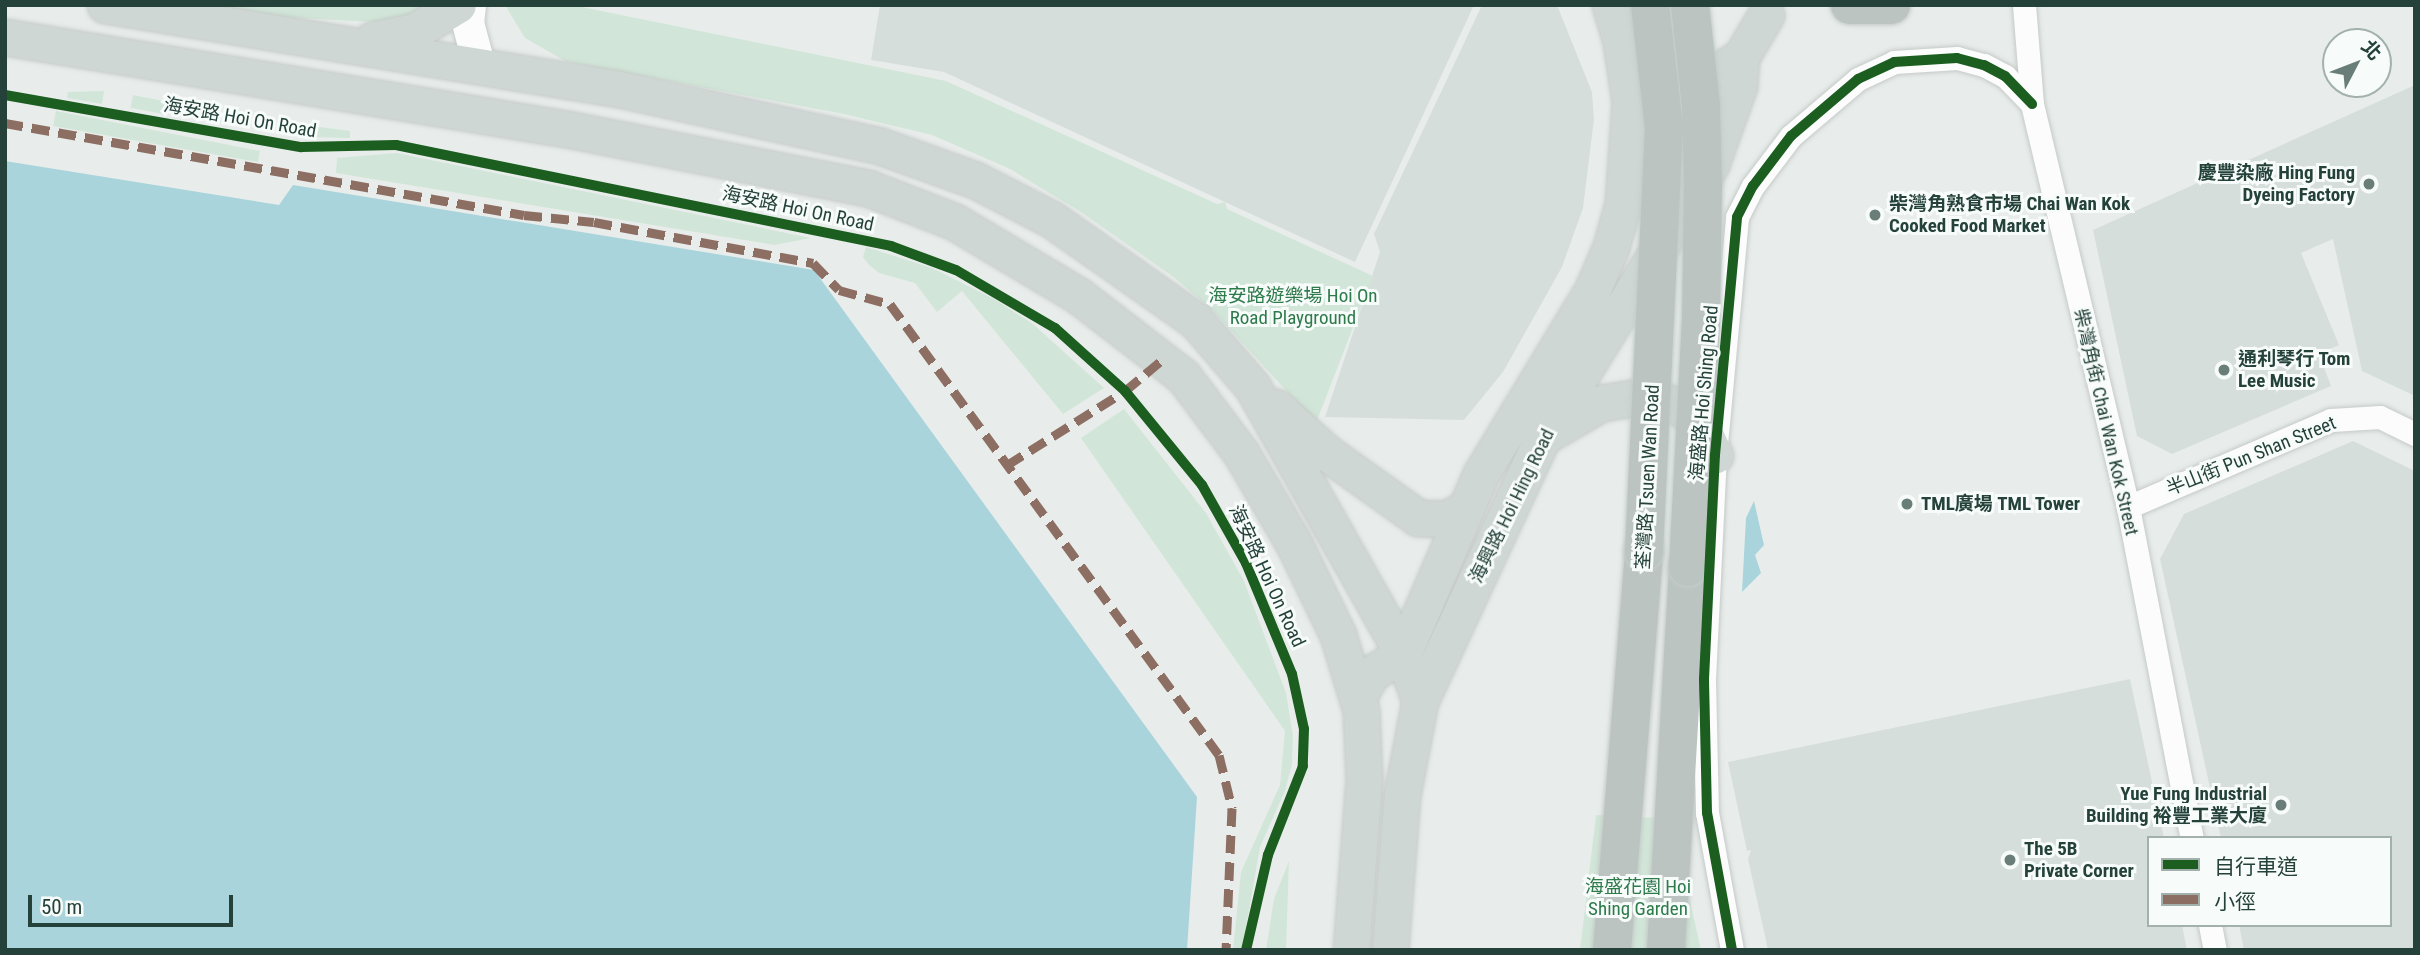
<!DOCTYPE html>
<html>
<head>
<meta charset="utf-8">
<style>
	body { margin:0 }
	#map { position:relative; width:2420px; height:955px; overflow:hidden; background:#e8edeb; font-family:"Roboto Condensed","Noto Sans TC",sans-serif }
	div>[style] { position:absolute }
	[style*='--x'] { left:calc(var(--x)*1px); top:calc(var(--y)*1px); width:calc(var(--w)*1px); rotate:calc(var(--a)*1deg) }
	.built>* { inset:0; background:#d6dedb }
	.green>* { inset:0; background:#d1e6d8; transform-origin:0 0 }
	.water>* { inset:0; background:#a9d4db }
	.roads { filter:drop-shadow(0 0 2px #c5cac8) drop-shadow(0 0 2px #c5cac8) }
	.street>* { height:23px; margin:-11.5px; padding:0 11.5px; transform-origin:11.5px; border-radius:11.5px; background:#fcfcfc }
	.secondary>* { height:32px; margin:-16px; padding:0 16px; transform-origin:16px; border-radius:16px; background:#fcfcfc }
	.primary>* { height:35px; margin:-17.5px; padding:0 17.5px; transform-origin:17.5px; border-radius:17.5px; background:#cfd7d5 }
	.highway>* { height:38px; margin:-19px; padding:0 19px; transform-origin:19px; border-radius:19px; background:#bcc4c2 }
	.bridges { filter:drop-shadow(0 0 2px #c3ccc9) drop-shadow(0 0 2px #c3ccc9) }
	.highway-bridge>* { height:38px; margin:-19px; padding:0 19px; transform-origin:19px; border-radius:19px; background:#bcc4c2 }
	.quiet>* { height:9px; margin-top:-4.5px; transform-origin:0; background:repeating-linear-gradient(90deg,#8d6e63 0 18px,transparent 0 27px) }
	.cycleway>* { height:10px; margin:-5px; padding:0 5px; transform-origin:5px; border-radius:5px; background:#1b5e20 }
	.dots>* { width:19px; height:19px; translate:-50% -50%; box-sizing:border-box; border:4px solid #f7fbf9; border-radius:50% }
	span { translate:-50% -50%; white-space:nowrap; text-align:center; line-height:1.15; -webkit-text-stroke:6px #f7fbf9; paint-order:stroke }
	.street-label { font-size:19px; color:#24423a }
	.poi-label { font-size:19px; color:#24423a; font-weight:700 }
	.right { translate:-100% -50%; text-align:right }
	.left { translate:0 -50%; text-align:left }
	.park-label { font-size:19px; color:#2d7a4b }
	.frame { position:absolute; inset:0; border:7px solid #24423a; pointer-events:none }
	.legend { position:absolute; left:2147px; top:836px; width:245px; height:91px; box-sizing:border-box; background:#f7fbf9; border:2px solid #a3b1ad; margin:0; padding:9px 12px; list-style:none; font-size:21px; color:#24423a }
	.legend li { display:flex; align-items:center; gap:14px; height:35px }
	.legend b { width:35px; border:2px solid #a3b1ad }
	.north { position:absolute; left:2322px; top:28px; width:70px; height:70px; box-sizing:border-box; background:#f7fbf9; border:2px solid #a3b1ad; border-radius:50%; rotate:48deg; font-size:19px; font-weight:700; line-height:28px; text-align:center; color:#24423a }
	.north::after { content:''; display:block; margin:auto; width:24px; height:32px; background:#697e78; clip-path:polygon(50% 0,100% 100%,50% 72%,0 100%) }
	.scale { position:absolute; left:28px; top:895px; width:205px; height:32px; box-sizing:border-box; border:4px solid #24423a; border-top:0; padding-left:9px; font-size:21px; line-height:24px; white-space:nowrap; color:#24423a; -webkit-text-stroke:5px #f7fbf9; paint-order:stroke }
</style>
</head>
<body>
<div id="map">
	<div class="built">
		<div style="clip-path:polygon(880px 5px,1474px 5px,1355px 262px,944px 72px,871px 60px)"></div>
		<div style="clip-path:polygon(1482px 5px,1557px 5px,1592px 92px,1594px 119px,1583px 208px,1562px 267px,1503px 372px,1464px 420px,1325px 417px,1380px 252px,1374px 234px)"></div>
		<div style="clip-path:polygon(2415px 85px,2415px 396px,2362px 371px,2333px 239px,2301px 253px,2339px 345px,2319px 354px,2331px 386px,2172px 454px,2137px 436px,2093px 230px)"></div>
		<div style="clip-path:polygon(2353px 441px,2415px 471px,2415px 950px,2244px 950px,2239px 925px,2390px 925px,2390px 838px,2221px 838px,2160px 559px,2184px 514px)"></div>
		<div style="clip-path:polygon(2130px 679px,2164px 838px,2149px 838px,2149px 925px,2182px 925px,2187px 950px,1768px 950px,1748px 859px,1751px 850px,1747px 851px,1728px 762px)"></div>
	</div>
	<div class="green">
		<div style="clip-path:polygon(203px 5px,436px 5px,393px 23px,280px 17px)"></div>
		<div style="clip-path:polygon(505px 5px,572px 5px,946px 81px,1217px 204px,1225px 202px,1227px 209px,1373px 276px,1316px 423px,1214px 312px,1175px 278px,1081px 212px,1010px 169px,932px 135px,844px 114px,567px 62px,525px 38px)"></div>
		<div style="clip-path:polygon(104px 91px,102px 104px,67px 98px,68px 92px)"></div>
		<div style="left:133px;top:95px;width:37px;height:13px;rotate:11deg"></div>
		<div style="clip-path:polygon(56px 111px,260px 151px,258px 162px,53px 126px)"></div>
		<div style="clip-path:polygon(304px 125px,350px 131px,350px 138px,302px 137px)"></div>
		<div style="clip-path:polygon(397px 153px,811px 238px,774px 245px,336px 173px,337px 158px)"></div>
		<div style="clip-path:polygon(866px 247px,932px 268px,994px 299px,1033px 324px,1104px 388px,1063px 414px,962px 291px,937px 312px,915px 283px,879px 273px,869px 265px,863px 257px)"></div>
		<div style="clip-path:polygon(1124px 409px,1206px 513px,1244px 581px,1286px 693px,1293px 736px,1292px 764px,1285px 791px,1260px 847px,1242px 950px,1233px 950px,1241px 872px,1280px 785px,1285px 731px,1081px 438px)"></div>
		<div style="clip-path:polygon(1596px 815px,1659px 818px,1684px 874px,1701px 950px,1580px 950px)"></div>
		<div style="clip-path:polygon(1289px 861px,1286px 950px,1266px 950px,1274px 899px)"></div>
	</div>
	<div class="water">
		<div style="clip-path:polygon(5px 161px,279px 205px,293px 185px,814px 270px,1197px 797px,1187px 950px,5px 950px)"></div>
		<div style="clip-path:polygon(1754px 501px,1764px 545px,1755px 555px,1761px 573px,1742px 592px,1746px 518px)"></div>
	</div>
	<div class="roads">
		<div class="street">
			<div style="--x:2024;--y:5;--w:99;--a:85.4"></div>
			<div style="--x:2032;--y:104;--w:414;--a:76.6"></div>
			<div style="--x:2128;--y:507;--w:337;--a:79.1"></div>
			<div style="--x:2128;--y:507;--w:221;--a:-23.2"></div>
			<div style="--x:2331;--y:420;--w:49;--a:-3.5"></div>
			<div style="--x:2380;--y:417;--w:39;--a:26"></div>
			<div style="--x:2210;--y:925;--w:25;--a:79"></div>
			<div style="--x:1732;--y:950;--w:139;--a:-100.3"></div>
			<div style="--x:1707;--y:813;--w:134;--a:-91.3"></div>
			<div style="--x:1704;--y:679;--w:224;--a:-87.2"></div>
			<div style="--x:1715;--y:455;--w:239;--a:-84.7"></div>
			<div style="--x:1737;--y:217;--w:35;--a:-63"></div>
			<div style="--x:1753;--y:186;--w:63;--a:-52.8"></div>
			<div style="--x:1791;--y:136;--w:88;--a:-40.4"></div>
			<div style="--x:1858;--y:79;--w:40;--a:-25"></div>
			<div style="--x:1894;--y:62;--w:63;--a:-3.6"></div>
			<div style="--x:1957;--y:58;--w:28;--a:15"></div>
			<div style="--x:1984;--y:65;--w:24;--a:28"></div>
			<div style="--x:2005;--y:76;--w:39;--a:46"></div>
		</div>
		<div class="secondary">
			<div style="--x:470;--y:5;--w:18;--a:96"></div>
			<div style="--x:468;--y:23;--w:42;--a:75"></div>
		</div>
		<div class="primary">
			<div style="--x:105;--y:5;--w:521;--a:9.28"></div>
			<div style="--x:619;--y:89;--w:267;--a:12.3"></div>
			<div style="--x:880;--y:146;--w:101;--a:19.7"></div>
			<div style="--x:975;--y:180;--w:85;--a:27.2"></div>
			<div style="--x:1051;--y:219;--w:177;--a:35.1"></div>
			<div style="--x:1196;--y:321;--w:86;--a:49.3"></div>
			<div style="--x:1252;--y:386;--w:308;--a:60.6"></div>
			<div style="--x:1403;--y:654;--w:50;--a:70.1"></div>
			<div style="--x:1610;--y:5;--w:39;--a:73"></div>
			<div style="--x:1621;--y:42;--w:23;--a:49"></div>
			<div style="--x:5;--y:37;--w:575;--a:9.31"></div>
			<div style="--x:572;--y:130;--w:302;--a:11.1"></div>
			<div style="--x:868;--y:188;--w:93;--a:21.3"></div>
			<div style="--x:955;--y:222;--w:144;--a:30.8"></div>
			<div style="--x:1079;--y:296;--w:131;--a:37.6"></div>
			<div style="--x:1183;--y:376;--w:96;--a:53"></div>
			<div style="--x:1241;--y:453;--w:105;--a:59.8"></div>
			<div style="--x:1294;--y:544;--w:101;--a:64.2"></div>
			<div style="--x:1338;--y:635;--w:78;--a:73"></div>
			<div style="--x:1361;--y:710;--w:69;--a:87.5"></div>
			<div style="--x:1364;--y:779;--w:171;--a:94.3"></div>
			<div style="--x:372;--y:40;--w:44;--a:-11.8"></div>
			<div style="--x:415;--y:31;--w:50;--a:-31.2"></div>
			<div style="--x:1723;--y:68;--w:21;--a:-31"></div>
			<div style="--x:1741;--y:57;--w:49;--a:-59.2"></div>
			<div style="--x:1276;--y:407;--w:69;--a:42"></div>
			<div style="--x:1327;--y:453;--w:112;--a:35.5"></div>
			<div style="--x:1418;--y:518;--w:28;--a:2"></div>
			<div style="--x:1446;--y:519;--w:21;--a:-28"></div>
			<div style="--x:1548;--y:434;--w:61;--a:-30.3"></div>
			<div style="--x:1601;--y:403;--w:45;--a:-9"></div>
			<div style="--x:1645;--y:396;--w:32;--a:16"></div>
			<div style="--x:1676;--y:405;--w:28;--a:35"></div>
			<div style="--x:1699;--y:421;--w:38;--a:65"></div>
			<div style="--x:1358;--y:697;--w:28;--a:-60"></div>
			<div style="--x:1372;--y:673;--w:36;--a:-32"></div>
			<div style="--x:1403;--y:654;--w:196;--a:-66.6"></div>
			<div style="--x:1481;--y:474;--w:216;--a:-58.8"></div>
			<div style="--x:1593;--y:289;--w:46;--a:-66.8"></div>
			<div style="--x:1611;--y:247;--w:45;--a:-74.4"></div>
			<div style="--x:1623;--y:204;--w:102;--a:-86.1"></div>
			<div style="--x:1630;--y:102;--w:61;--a:-98.5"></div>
			<div style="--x:1390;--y:950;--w:155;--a:-85.6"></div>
			<div style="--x:1402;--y:795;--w:96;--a:-79.2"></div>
			<div style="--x:1420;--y:701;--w:290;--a:-65.1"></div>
			<div style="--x:1542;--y:438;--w:322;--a:-58.3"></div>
			<div style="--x:1711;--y:164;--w:83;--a:-70.3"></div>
			<div style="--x:1739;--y:86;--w:29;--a:-86"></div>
		</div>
		<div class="highway">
			<div style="--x:1850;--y:5;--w:41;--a:0"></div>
			<div style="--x:1612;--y:950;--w:400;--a:-85.4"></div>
			<div style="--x:1666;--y:950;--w:384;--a:-86.7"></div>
		</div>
	</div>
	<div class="bridges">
		<div class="highway-bridge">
			<div style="--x:1644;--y:551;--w:423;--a:-87.3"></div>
			<div style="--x:1664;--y:128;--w:124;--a:-96.5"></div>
			<div style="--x:1688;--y:567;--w:244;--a:-87"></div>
			<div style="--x:1701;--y:323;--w:136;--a:-89.2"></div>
			<div style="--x:1703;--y:187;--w:81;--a:-91.4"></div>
			<div style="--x:1701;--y:106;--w:102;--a:-96.2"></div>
		</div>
	</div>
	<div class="quiet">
		<div style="--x:5;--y:123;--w:527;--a:10.05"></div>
		<div style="--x:524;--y:215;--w:70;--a:5.7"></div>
		<div style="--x:594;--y:222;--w:223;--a:10.6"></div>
		<div style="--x:813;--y:263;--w:37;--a:46"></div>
		<div style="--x:839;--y:290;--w:53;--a:15.4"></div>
		<div style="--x:890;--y:304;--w:558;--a:53.89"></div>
		<div style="--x:1219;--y:755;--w:55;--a:76.2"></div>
		<div style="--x:1232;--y:808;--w:142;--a:92.4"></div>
		<div style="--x:1007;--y:465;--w:139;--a:-32.1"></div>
		<div style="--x:1125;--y:391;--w:48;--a:-40"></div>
	</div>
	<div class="cycleway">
		<div style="--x:5;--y:95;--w:301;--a:10"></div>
		<div style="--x:301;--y:147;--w:95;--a:-1.2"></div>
		<div style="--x:396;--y:145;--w:505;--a:11.53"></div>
		<div style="--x:891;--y:246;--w:69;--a:20.3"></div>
		<div style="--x:956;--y:270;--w:115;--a:30.4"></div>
		<div style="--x:1055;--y:328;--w:94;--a:42"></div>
		<div style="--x:1125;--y:391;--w:122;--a:50.7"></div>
		<div style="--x:1202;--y:485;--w:90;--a:60.6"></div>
		<div style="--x:1246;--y:563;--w:120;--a:67.5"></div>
		<div style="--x:1292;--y:674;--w:56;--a:77.7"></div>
		<div style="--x:1304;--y:729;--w:37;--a:92"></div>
		<div style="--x:1303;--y:766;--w:96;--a:111.5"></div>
		<div style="--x:1268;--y:855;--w:98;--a:103"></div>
		<div style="--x:1732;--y:950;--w:139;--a:-100.3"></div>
		<div style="--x:1707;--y:813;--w:134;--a:-91.3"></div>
		<div style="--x:1704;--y:679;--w:224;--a:-87.2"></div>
		<div style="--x:1715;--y:455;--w:239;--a:-84.7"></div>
		<div style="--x:1737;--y:217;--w:35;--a:-63"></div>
		<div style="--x:1753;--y:186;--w:63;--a:-52.8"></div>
		<div style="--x:1791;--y:136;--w:88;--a:-40.4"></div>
		<div style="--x:1858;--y:79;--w:40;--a:-25"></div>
		<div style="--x:1894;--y:62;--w:63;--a:-3.6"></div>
		<div style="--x:1957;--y:58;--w:28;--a:15"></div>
		<div style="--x:1984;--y:65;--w:24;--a:28"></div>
		<div style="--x:2005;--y:76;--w:39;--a:46"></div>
	</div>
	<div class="dots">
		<div style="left:2369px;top:184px;background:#697e78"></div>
		<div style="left:1875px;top:215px;background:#697e78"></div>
		<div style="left:2224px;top:370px;background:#697e78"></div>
		<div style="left:1907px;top:504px;background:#697e78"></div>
		<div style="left:2281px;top:805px;background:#697e78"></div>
		<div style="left:2010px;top:860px;background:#697e78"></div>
	</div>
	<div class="street-label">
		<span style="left:240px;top:118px;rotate:10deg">海安路 Hoi On Road</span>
		<span style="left:798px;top:209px;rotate:12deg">海安路 Hoi On Road</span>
		<span style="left:1704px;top:393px;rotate:-85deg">海盛路 Hoi Shing Road</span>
		<span style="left:2106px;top:422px;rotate:77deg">柴灣角街 Chai Wan Kok Street</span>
		<span style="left:2251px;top:456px;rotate:-22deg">半山街 Pun Shan Street</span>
		<span style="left:1648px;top:477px;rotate:-87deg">荃灣路 Tsuen Wan Road</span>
		<span style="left:1512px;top:506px;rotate:-64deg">海興路 Hoi Hing Road</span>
		<span style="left:1267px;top:576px;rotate:65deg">海安路 Hoi On Road</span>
	</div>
	<div class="poi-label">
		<span class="right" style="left:2355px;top:184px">慶豐染廠 Hing Fung<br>Dyeing Factory</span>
		<span class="left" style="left:1889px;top:215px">柴灣角熟食市場 Chai Wan Kok<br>Cooked Food Market</span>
		<span class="left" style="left:2238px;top:370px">通利琴行 Tom<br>Lee Music</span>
		<span class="left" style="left:1921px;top:504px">TML廣場 TML Tower</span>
		<span class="right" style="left:2267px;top:805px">Yue Fung Industrial<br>Building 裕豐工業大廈</span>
		<span class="left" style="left:2024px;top:860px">The 5B<br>Private Corner</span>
	</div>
	<div class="park-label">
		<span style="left:1293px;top:307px">海安路遊樂場 Hoi On<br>Road Playground</span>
		<span style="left:1638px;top:898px">海盛花園 Hoi<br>Shing Garden</span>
	</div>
	<div class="frame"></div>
	<ul class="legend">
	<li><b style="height:9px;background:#1b5e20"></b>自行車道</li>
	<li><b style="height:9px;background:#8d6e63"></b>小徑</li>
	</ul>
	<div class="north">北</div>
	<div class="scale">50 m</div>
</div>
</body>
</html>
